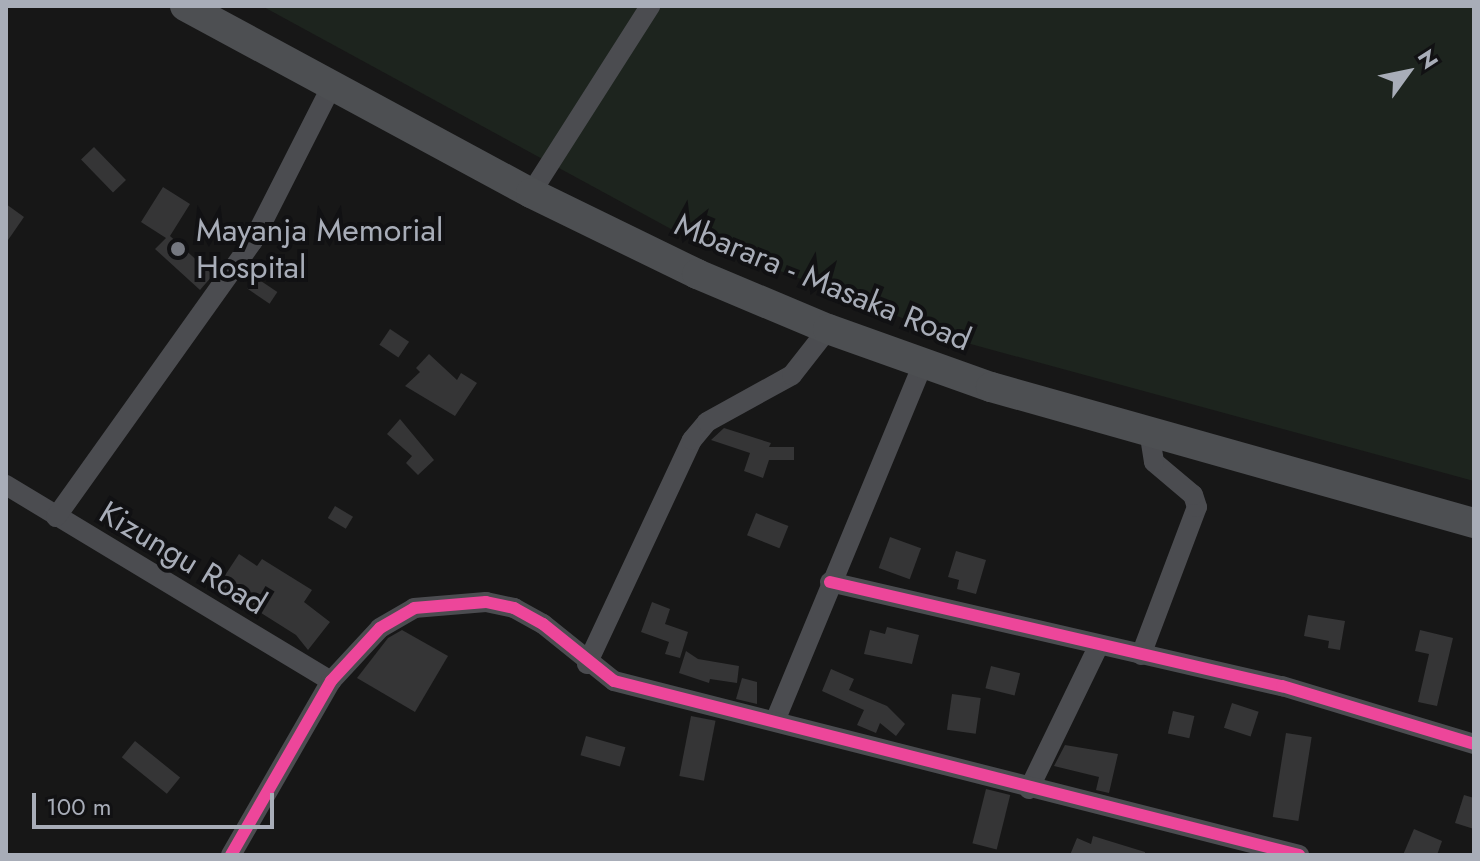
<!DOCTYPE html>
<html>
<head>
<meta charset="utf-8">
<style>
	body { margin:0 }
	#map { position:relative; width:1480px; height:861px; overflow:hidden; background:#171717; font-family:Jost,sans-serif }
	div>[style] { position:absolute }
	[style*='--x'] { left:calc(var(--x)*1px); top:calc(var(--y)*1px); width:calc(var(--w)*1px); rotate:calc(var(--a)*1deg) }
	.green>* { inset:0; background:#1d241e }
	.building>* { inset:0; background:#353536; transform-origin:0 0 }
	.street>* { height:20px; margin:-10px; padding:0 10px; transform-origin:10px; border-radius:10px; background:#4b4c50 }
	.primary>* { height:30px; margin:-15px; padding:0 15px; transform-origin:15px; border-radius:15px; background:#4d4f52 }
	.cycleway>* { height:12px; margin:-6px; padding:0 6px; transform-origin:6px; border-radius:6px; background:#ed469a }
	.dots>* { width:22px; height:22px; translate:-50% -50%; box-sizing:border-box; border:4px solid #111113; border-radius:50% }
	span { translate:-50% -50%; white-space:nowrap; text-align:center; line-height:1.15; -webkit-text-stroke:8px #111113; paint-order:stroke }
	.poi-label { font-size:32px; color:#a8adb8 }
	.left { translate:0 -50%; text-align:left }
	.street-label { font-size:32px; color:#a8adb8 }
	.frame { position:absolute; inset:0; border:8px solid #a8adb8; pointer-events:none }
	.north { position:absolute; left:1368px; top:32px; width:80px; height:80px; -webkit-text-stroke:6px #111113; paint-order:stroke; rotate:57deg; font-size:22px; font-weight:700; line-height:32px; text-align:center; color:#a8adb8 }
	.north::after { content:''; display:block; margin:auto; width:28px; height:36px; background:#a8adb8; clip-path:polygon(50% 0,100% 100%,50% 72%,0 100%) }
	.scale { position:absolute; left:32px; top:793px; width:242px; height:36px; box-sizing:border-box; border:4px solid #a8adb8; border-top:0; padding-left:10px; font-size:24px; line-height:28px; white-space:nowrap; color:#a8adb8; -webkit-text-stroke:6px #111113; paint-order:stroke }
</style>
</head>
<body>
<div id="map">
	<div class="green">
		<div style="clip-path:polygon(262px 6px,1474px 6px,1474px 481px,967px 343px,671px 229px)"></div>
	</div>
	<div class="building">
		<div style="left:94px;top:147px;width:46px;height:18px;rotate:46deg"></div>
		<div style="clip-path:polygon(163px 187px,190px 204px,170px 236px,213px 275px,200px 290px,155px 249px,166px 238px,141px 222px)"></div>
		<div style="clip-path:polygon(6px 204px,24px 217px,6px 243px)"></div>
		<div style="left:255px;top:277px;width:27px;height:14px;rotate:34deg"></div>
		<div style="left:390px;top:329px;width:23px;height:19px;rotate:34deg"></div>
		<div style="clip-path:polygon(429px 354px,457px 380px,461px 373px,477px 383px,455px 416px,405px 386px,420px 372px,416px 368px)"></div>
		<div style="clip-path:polygon(400px 419px,434px 460px,418px 475px,406px 463px,412px 456px,387px 434px)"></div>
		<div style="clip-path:polygon(724px 428px,771px 443px,769px 447px,794px 447px,794px 460px,769px 460px,763px 478px,744px 471px,750px 453px,711px 440px)"></div>
		<div style="left:335px;top:506px;width:21px;height:14px;rotate:31deg"></div>
		<div style="left:756px;top:513px;width:35px;height:24px;rotate:22deg"></div>
		<div style="left:890px;top:537px;width:33px;height:33px;rotate:20deg"></div>
		<div style="clip-path:polygon(956px 551px,986px 560px,976px 594px,957px 589px,959px 580px,948px 577px)"></div>
		<div style="clip-path:polygon(239px 554px,257px 566px,262px 559px,312px 590px,304px 602px,330px 622px,308px 650px,296px 635px,218px 586px)"></div>
		<div style="clip-path:polygon(652px 602px,670px 609px,665px 624px,688px 632px,680px 658px,665px 654px,669px 642px,641px 632px)"></div>
		<div style="clip-path:polygon(1308px 615px,1345px 621px,1340px 650px,1328px 648px,1329px 641px,1304px 636px)"></div>
		<div style="clip-path:polygon(887px 627px,919px 635px,912px 664px,864px 654px,870px 630px,885px 634px)"></div>
		<div style="clip-path:polygon(402px 630px,448px 656px,415px 712px,357px 678px,388px 638px)"></div>
		<div style="clip-path:polygon(1420px 630px,1453px 638px,1437px 706px,1418px 702px,1429px 654px,1415px 651px)"></div>
		<div style="clip-path:polygon(686px 651px,698px 659px,739px 666px,737px 683px,710px 679px,709px 683px,679px 673px)"></div>
		<div style="left:991px;top:666px;width:30px;height:23px;rotate:14deg"></div>
		<div style="clip-path:polygon(831px 669px,854px 679px,849px 690px,887px 706px,905px 724px,896px 736px,880px 723px,876px 733px,857px 725px,864px 710px,822px 691px)"></div>
		<div style="clip-path:polygon(742px 678px,757px 682px,757px 704px,736px 699px)"></div>
		<div style="left:952px;top:694px;width:29px;height:36px;rotate:8deg"></div>
		<div style="left:1232px;top:703px;width:28px;height:26px;rotate:18deg"></div>
		<div style="left:1173px;top:711px;width:22px;height:23px;rotate:13deg"></div>
		<div style="left:691px;top:716px;width:25px;height:61px;rotate:11deg"></div>
		<div style="left:1286px;top:733px;width:26px;height:85px;rotate:9deg"></div>
		<div style="left:586px;top:736px;width:41px;height:20px;rotate:16deg"></div>
		<div style="left:135px;top:741px;width:58px;height:21px;rotate:39deg"></div>
		<div style="clip-path:polygon(1065px 745px,1118px 754px,1109px 793px,1096px 790px,1099px 777px,1054px 766px)"></div>
		<div style="left:986px;top:789px;width:25px;height:56px;rotate:14deg"></div>
		<div style="clip-path:polygon(1464px 795px,1474px 798px,1474px 829px,1455px 823px)"></div>
		<div style="clip-path:polygon(1414px 829px,1442px 841px,1437px 855px,1403px 855px)"></div>
		<div style="clip-path:polygon(1093px 836px,1145px 852px,1145px 855px,1070px 855px,1077px 838px,1091px 844px)"></div>
	</div>
	<div class="street">
		<div style="--x:531;--y:193;--w:222;--a:-57.5"></div>
		<div style="--x:6;--y:485;--w:380;--a:31.1"></div>
		<div style="--x:56;--y:517;--w:339;--a:-54.5"></div>
		<div style="--x:253;--y:241;--w:175;--a:-63.1"></div>
		<div style="--x:830;--y:582;--w:464;--a:13"></div>
		<div style="--x:1282;--y:686;--w:201;--a:16.8"></div>
		<div style="--x:1141;--y:655;--w:158;--a:-69.3"></div>
		<div style="--x:1197;--y:507;--w:13;--a:-108"></div>
		<div style="--x:1193;--y:495;--w:51;--a:-139.8"></div>
		<div style="--x:1154;--y:462;--w:31;--a:-99"></div>
		<div style="--x:587;--y:664;--w:247;--a:-64.9"></div>
		<div style="--x:692;--y:440;--w:23;--a:-50"></div>
		<div style="--x:707;--y:422;--w:97;--a:-28.9"></div>
		<div style="--x:792;--y:375;--w:58;--a:-52"></div>
		<div style="--x:775;--y:721;--w:384;--a:-67.5"></div>
		<div style="--x:1029;--y:789;--w:158;--a:-64.1"></div>
		<div style="--x:231;--y:855;--w:201;--a:-60.1"></div>
		<div style="--x:331;--y:681;--w:72;--a:-47.2"></div>
		<div style="--x:380;--y:628;--w:39;--a:-30"></div>
		<div style="--x:414;--y:608;--w:72;--a:-4.8"></div>
		<div style="--x:486;--y:602;--w:29;--a:12"></div>
		<div style="--x:514;--y:608;--w:33;--a:29"></div>
		<div style="--x:543;--y:624;--w:91;--a:38.8"></div>
		<div style="--x:614;--y:681;--w:707;--a:14.25"></div>
	</div>
	<div class="primary">
		<div style="--x:185;--y:6;--w:393;--a:28.4"></div>
		<div style="--x:531;--y:193;--w:185;--a:26"></div>
		<div style="--x:697;--y:274;--w:142;--a:22.8"></div>
		<div style="--x:828;--y:329;--w:173;--a:19.6"></div>
		<div style="--x:991;--y:387;--w:502;--a:15.73"></div>
	</div>
	<div class="cycleway">
		<div style="--x:830;--y:582;--w:464;--a:13"></div>
		<div style="--x:1282;--y:686;--w:201;--a:16.8"></div>
		<div style="--x:231;--y:855;--w:201;--a:-60.1"></div>
		<div style="--x:331;--y:681;--w:72;--a:-47.2"></div>
		<div style="--x:380;--y:628;--w:39;--a:-30"></div>
		<div style="--x:414;--y:608;--w:72;--a:-4.8"></div>
		<div style="--x:486;--y:602;--w:29;--a:12"></div>
		<div style="--x:514;--y:608;--w:33;--a:29"></div>
		<div style="--x:543;--y:624;--w:91;--a:38.8"></div>
		<div style="--x:614;--y:681;--w:707;--a:14.25"></div>
	</div>
	<div class="dots">
		<div style="left:178px;top:249px;background:#757880"></div>
	</div>
	<div class="poi-label">
		<span class="left" style="left:196px;top:249px">Mayanja Memorial<br>Hospital</span>
	</div>
	<div class="street-label">
		<span style="left:823px;top:282px;rotate:22deg">Mbarara - Masaka Road</span>
		<span style="left:183px;top:558px;rotate:31deg">Kizungu Road</span>
	</div>
	<div class="frame"></div>
	<div class="north">N</div>
	<div class="scale">100 m</div>
</div>
</body>
</html>
